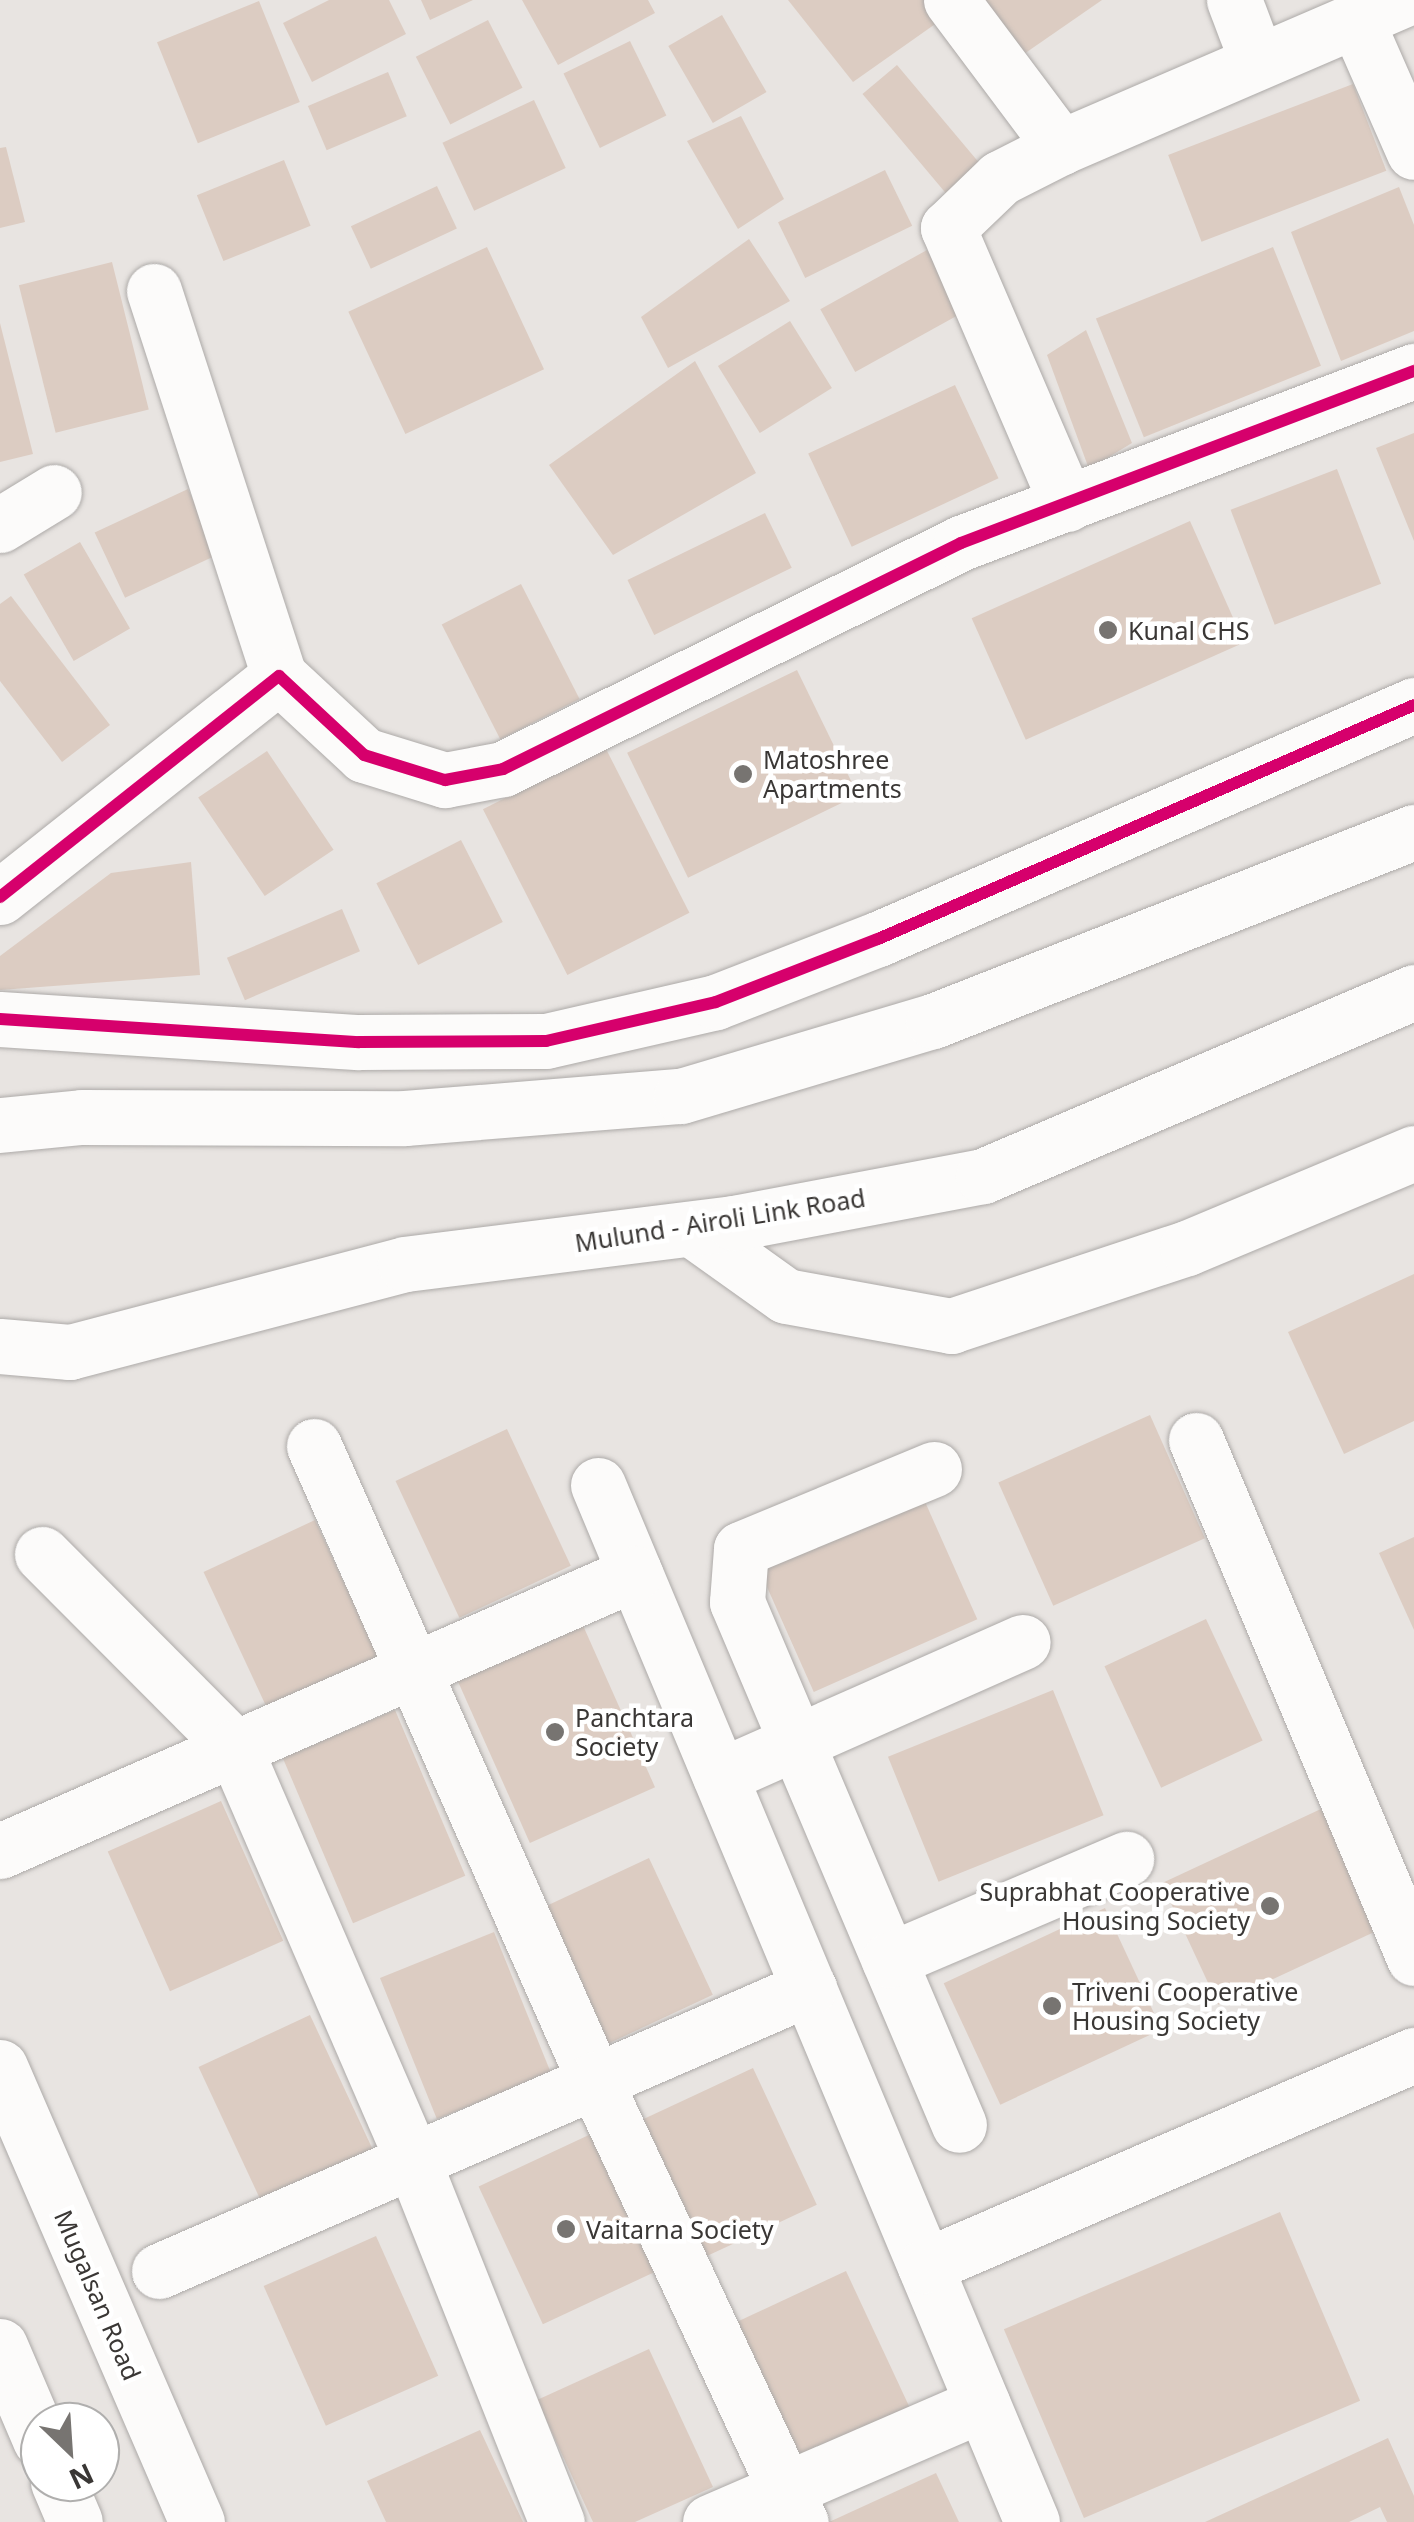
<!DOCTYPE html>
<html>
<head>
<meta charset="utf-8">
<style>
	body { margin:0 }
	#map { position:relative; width:1414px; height:2522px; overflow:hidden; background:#e8e4e1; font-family:"Noto Sans",sans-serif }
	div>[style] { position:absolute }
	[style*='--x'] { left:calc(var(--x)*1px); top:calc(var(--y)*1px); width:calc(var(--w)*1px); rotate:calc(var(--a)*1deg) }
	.building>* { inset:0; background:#dcccc2; transform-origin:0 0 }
	.roads { filter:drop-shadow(0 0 2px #adaaa8) drop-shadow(0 0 2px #adaaa8) }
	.minor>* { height:55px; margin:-27.5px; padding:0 27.5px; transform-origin:27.5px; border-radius:27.5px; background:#fcfbfa }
	.major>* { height:55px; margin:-27.5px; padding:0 27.5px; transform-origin:27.5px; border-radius:27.5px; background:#fcfbfa }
	.cycleway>* { height:12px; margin:-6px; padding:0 6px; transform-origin:6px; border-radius:6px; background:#d6006c }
	.dots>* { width:28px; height:28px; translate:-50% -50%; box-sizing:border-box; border:5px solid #fff; border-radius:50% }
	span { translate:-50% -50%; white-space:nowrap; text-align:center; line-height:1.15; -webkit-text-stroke:9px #fff; paint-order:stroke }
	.poi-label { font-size:25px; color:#3a3735 }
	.left { translate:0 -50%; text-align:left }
	.right { translate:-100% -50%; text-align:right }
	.street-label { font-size:25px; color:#3a3735 }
	.north { position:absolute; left:20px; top:2402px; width:100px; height:100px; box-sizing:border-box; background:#fff; border:2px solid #b0afae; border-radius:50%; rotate:155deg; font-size:28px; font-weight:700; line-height:40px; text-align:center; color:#3a3735 }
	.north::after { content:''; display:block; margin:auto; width:35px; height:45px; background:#777471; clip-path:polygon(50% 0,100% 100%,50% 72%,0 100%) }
</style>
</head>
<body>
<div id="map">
	<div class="building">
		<div style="clip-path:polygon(329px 0,389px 0,406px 34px,312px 82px,283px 23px)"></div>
		<div style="clip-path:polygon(421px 0,473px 0,430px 20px)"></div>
		<div style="clip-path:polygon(522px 0,648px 0,655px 13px,558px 65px)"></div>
		<div style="clip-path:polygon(788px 0,936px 0,948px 15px,853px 82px)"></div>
		<div style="clip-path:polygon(979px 0,1102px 0,1014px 61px)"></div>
		<div style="left:259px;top:1px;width:109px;height:110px;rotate:68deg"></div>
		<div style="left:722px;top:15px;width:89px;height:62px;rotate:60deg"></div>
		<div style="left:488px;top:20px;width:76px;height:81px;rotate:63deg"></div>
		<div style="left:630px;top:41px;width:83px;height:74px;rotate:64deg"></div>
		<div style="left:897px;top:65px;width:130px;height:45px;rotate:50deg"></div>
		<div style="left:388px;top:72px;width:48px;height:87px;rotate:67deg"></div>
		<div style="left:1353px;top:84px;width:93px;height:198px;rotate:69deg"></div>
		<div style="left:534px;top:100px;width:75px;height:101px;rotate:65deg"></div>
		<div style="clip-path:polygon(741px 116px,784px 199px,738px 229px,687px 141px)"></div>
		<div style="clip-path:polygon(6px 147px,25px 222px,0 228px,0 148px)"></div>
		<div style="left:284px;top:160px;width:71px;height:94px;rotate:68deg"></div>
		<div style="left:885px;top:170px;width:62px;height:119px;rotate:64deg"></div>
		<div style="left:437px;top:186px;width:47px;height:95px;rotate:65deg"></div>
		<div style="clip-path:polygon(1399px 187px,1414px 225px,1414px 331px,1341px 361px,1291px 232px)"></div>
		<div style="clip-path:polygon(749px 239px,790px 301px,668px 368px,641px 317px)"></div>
		<div style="left:487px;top:247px;width:135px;height:153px;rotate:65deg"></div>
		<div style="left:1273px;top:247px;width:128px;height:191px;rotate:68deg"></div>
		<div style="left:927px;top:250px;width:72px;height:122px;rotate:61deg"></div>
		<div style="left:112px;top:262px;width:152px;height:96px;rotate:76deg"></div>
		<div style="left:790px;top:321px;width:79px;height:85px;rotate:58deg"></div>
		<div style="clip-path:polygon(0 323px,33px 454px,0 462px)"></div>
		<div style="clip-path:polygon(1086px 330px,1132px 443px,1089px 469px,1047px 355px)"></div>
		<div style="clip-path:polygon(695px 361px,756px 473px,613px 555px,549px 465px)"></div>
		<div style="left:955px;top:385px;width:103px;height:162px;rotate:65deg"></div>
		<div style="clip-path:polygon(1414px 433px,1414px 541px,1376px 448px)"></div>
		<div style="left:1337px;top:469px;width:123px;height:114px;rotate:69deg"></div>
		<div style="left:188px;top:489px;width:72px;height:103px;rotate:65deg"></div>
		<div style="left:765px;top:513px;width:61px;height:153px;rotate:64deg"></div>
		<div style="left:1190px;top:521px;width:133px;height:239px;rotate:66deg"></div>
		<div style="left:80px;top:542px;width:100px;height:65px;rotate:60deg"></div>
		<div style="left:521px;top:584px;width:129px;height:89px;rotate:63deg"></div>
		<div style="clip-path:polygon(11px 596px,110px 725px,62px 762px,0 681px,0 604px)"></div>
		<div style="left:797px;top:670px;width:139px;height:189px;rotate:64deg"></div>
		<div style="left:605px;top:747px;width:186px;height:137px;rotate:63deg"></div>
		<div style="left:267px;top:751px;width:119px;height:83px;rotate:56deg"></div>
		<div style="left:461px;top:840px;width:92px;height:95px;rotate:63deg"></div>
		<div style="clip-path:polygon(191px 862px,200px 975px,0 990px,0 956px,111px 873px)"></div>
		<div style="left:342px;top:909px;width:46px;height:125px;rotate:67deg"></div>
		<div style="clip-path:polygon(1414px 1274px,1414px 1421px,1344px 1454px,1288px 1332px)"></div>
		<div style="left:1150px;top:1415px;width:135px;height:166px;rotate:66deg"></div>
		<div style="left:507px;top:1429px;width:151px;height:123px;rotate:65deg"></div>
		<div style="left:922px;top:1495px;width:136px;height:179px;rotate:66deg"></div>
		<div style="left:315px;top:1520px;width:152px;height:123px;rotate:65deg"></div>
		<div style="clip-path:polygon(1414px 1537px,1414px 1630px,1379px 1553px)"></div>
		<div style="left:1206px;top:1619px;width:134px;height:112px;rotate:65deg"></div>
		<div style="left:581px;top:1621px;width:182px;height:137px;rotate:66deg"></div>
		<div style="left:1053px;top:1690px;width:135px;height:178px;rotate:68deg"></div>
		<div style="left:395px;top:1710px;width:180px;height:122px;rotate:67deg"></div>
		<div style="left:221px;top:1801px;width:153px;height:124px;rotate:66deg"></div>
		<div style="left:1323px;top:1808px;width:134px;height:178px;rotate:65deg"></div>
		<div style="left:649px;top:1858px;width:151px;height:124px;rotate:65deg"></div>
		<div style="left:1105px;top:1908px;width:134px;height:178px;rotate:65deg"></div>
		<div style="left:494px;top:1932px;width:152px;height:123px;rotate:68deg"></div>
		<div style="left:310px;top:2015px;width:151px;height:123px;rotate:65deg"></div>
		<div style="left:753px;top:2068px;width:151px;height:123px;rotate:65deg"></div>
		<div style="left:591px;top:2134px;width:152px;height:124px;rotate:65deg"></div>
		<div style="left:1280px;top:2212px;width:205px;height:300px;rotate:67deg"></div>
		<div style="left:376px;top:2236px;width:153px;height:123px;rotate:66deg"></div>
		<div style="left:846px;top:2271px;width:151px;height:123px;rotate:65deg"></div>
		<div style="clip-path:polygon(649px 2349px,713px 2487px,635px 2522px,593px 2522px,537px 2400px)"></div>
		<div style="clip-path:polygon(480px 2430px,523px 2522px,386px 2522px,367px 2481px)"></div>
		<div style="clip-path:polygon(1388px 2438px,1414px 2496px,1414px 2522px,1387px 2522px,1380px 2507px,1349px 2522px,1205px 2522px)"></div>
		<div style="clip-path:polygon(936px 2473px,959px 2522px,829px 2522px)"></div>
	</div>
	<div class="roads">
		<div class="minor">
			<div style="--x:951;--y:0;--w:184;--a:53.2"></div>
			<div style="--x:1234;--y:0;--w:65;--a:69.3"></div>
			<div style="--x:1356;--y:20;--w:144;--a:66.3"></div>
			<div style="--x:154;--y:291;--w:405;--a:72"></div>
			<div style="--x:1067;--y:504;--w:301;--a:-113.3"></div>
			<div style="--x:948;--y:228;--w:72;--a:-43.9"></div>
			<div style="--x:1000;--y:178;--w:68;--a:-26.9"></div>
			<div style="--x:1061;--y:147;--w:372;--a:-23.3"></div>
			<div style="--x:0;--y:525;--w:63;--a:-31.4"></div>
			<div style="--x:0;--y:897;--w:356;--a:-38.4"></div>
			<div style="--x:279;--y:676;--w:116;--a:42.9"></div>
			<div style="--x:364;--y:755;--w:85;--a:17.2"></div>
			<div style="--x:445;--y:780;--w:59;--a:-10.7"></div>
			<div style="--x:503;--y:769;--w:511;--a:-26.26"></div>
			<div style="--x:961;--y:543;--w:485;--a:-20.8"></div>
			<div style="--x:0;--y:1019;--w:360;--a:3.7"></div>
			<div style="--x:359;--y:1042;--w:187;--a:-0.3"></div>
			<div style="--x:546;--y:1041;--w:174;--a:-12.9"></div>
			<div style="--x:716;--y:1002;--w:174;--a:-21.3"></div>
			<div style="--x:878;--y:939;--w:585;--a:-23.58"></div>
			<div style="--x:692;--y:1229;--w:115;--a:35.5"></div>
			<div style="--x:786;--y:1296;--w:168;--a:10.3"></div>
			<div style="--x:951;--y:1326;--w:249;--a:-18.3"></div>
			<div style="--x:1187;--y:1248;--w:246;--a:-22.7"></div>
			<div style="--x:1196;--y:1440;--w:562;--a:67.18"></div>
			<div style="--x:314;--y:1446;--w:692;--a:66.14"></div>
			<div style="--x:594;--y:2079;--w:489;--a:65"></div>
			<div style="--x:934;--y:1469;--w:209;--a:157.5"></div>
			<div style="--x:741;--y:1549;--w:53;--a:94.3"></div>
			<div style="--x:737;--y:1602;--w:568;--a:67"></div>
			<div style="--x:598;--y:1485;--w:1124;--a:67.29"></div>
			<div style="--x:42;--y:1554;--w:272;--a:45.1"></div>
			<div style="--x:234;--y:1747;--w:451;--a:66.6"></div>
			<div style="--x:413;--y:2161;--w:389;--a:68.3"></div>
			<div style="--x:720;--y:1776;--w:331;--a:-23.9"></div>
			<div style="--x:0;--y:1851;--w:693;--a:-23.64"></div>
			<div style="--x:889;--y:1960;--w:258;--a:-23.1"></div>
			<div style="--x:925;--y:2266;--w:533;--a:-23.34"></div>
			<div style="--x:159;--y:2271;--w:709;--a:-23.53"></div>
			<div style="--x:710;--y:2522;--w:297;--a:-23.4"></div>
		</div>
		<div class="major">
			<div style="--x:0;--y:1125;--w:82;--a:-5.6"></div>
			<div style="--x:82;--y:1117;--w:323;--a:0.2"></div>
			<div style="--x:405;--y:1118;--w:277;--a:-4.6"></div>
			<div style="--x:681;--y:1096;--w:263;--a:-16.6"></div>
			<div style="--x:933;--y:1021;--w:517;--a:-21.45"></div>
			<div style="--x:0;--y:1346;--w:70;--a:4.9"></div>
			<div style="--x:70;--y:1352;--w:346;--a:-14.7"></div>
			<div style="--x:405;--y:1264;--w:332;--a:-7.1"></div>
			<div style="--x:734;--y:1223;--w:253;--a:-10.7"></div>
			<div style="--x:983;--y:1176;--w:469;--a:-23.1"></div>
			<div style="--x:0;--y:2067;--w:496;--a:66.6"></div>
			<div style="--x:0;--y:2346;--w:102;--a:66.9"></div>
			<div style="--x:58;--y:2482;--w:43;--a:67"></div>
		</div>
	</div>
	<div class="cycleway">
		<div style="--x:0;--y:897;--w:356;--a:-38.4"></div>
		<div style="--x:279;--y:676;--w:116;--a:42.9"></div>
		<div style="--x:364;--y:755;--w:85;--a:17.2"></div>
		<div style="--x:445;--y:780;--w:59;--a:-10.7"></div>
		<div style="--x:503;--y:769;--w:511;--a:-26.26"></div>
		<div style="--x:961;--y:543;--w:485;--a:-20.8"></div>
		<div style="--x:0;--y:1019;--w:360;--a:3.7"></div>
		<div style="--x:359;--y:1042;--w:187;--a:-0.3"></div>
		<div style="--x:546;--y:1041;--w:174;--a:-12.9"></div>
		<div style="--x:716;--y:1002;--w:174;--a:-21.3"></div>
		<div style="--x:878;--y:939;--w:585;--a:-23.58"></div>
	</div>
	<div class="dots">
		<div style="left:1108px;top:630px;background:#777471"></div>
		<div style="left:743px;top:774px;background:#777471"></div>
		<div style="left:555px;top:1732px;background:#777471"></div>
		<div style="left:1270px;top:1906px;background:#777471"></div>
		<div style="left:1052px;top:2006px;background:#777471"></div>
		<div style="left:566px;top:2229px;background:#777471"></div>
	</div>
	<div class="poi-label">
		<span class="left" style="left:1128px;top:630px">Kunal CHS</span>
		<span class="left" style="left:763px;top:774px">Matoshree<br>Apartments</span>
		<span class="left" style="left:575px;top:1732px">Panchtara<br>Society</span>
		<span class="right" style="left:1250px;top:1906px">Suprabhat Cooperative<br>Housing Society</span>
		<span class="left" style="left:1072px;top:2006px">Triveni Cooperative<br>Housing Society</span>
		<span class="left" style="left:586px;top:2229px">Vaitarna Society</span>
	</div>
	<div class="street-label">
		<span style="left:720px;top:1220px;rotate:-9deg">Mulund - Airoli Link Road</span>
		<span style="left:98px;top:2295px;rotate:67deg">Mugalsan Road</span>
	</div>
	<div class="north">N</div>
</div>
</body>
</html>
